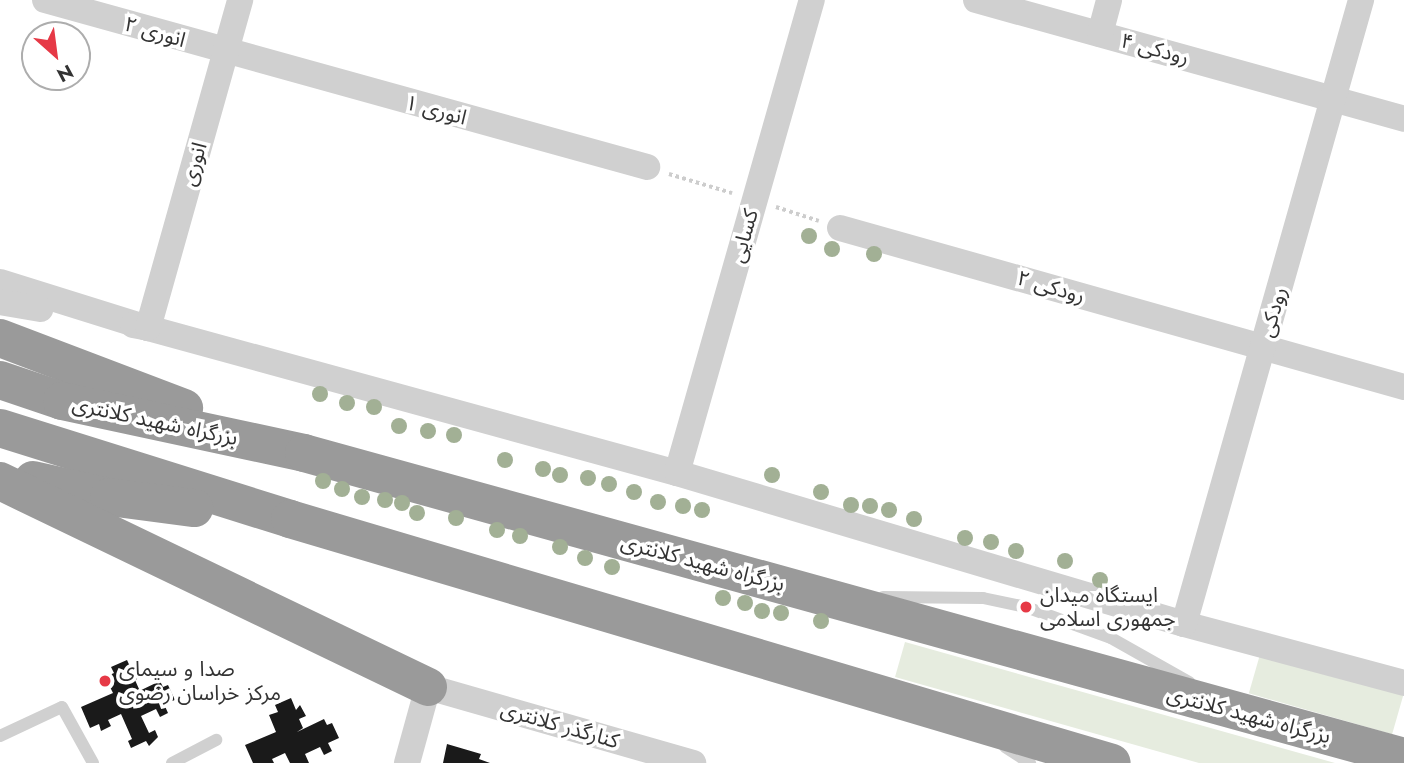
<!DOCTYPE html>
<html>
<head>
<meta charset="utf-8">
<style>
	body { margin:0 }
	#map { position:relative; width:1404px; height:763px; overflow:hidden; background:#fff; font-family:Jost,"Noto Sans Arabic",sans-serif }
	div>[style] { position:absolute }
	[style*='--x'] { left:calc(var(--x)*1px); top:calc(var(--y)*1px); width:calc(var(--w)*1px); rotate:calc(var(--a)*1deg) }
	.green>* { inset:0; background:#e6ecdf; transform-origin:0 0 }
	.building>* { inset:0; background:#1a1a1a }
	.path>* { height:3.5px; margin-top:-1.75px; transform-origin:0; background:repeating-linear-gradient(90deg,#cdcdcd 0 3.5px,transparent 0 7px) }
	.lane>* { height:12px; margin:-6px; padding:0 6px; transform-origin:6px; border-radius:6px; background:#d0d0d0 }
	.street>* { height:26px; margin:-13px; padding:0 13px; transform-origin:13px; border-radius:13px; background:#d0d0d0 }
	.highway>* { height:38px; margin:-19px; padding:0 19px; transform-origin:19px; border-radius:19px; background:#9a9a9a }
	.trees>* { width:16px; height:16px; margin:-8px; border-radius:50%; background:#a2b095 }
	.dots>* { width:19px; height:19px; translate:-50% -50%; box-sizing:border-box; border:4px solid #fff; border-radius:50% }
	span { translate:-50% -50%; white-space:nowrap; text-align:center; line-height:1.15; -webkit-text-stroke:7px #fff; paint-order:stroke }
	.street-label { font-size:21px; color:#333 }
	.poi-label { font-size:21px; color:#333 }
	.left { translate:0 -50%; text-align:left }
	.north { position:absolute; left:21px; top:21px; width:70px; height:70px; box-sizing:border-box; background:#fff; border:2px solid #adadad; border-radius:50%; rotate:152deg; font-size:19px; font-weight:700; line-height:28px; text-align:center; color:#333 }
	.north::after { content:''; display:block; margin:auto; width:24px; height:32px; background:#e63946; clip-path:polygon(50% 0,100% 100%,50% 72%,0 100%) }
</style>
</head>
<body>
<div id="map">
	<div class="green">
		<div style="clip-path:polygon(905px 642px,1335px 763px,1199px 763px,895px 677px)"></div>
		<div style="left:1261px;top:651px;width:149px;height:44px;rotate:16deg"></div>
	</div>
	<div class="building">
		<div style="clip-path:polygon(127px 660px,132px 671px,137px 666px,142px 677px,135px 680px,139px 689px,133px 694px,160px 681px,163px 687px,168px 685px,175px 700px,164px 704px,168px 713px,160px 717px,156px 709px,141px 716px,149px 733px,155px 730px,158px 737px,149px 746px,146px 741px,131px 748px,128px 741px,132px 739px,121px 714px,108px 720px,111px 726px,101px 731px,99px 724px,90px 728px,81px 707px,113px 693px,105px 677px,114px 673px,111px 667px)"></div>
		<div style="clip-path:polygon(291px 698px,296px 710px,300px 705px,306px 716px,299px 719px,303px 728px,297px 732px,324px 719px,327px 725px,332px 723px,339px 738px,328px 743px,332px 751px,324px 755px,320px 747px,305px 754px,309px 763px,290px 763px,285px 753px,272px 759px,274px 763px,253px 763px,245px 745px,276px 732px,269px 715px,278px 712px,275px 705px)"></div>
		<div style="clip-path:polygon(447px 744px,481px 754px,479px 759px,490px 763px,443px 763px)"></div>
	</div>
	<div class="path">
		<div style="--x:669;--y:174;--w:66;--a:16.8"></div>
		<div style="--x:776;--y:207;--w:45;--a:18"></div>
	</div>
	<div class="lane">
		<div style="--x:883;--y:597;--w:100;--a:0.6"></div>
		<div style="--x:983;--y:598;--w:44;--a:11.8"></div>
		<div style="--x:1026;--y:607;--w:90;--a:20"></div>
		<div style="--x:1111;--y:638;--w:90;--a:29.4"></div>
		<div style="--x:0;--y:736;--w:68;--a:-25.1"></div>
		<div style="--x:62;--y:707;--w:64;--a:61"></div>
		<div style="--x:1005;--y:747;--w:30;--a:33"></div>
		<div style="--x:172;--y:763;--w:50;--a:-27.6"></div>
	</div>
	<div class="street">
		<div style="--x:45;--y:0;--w:625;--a:15.5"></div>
		<div style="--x:976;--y:0;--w:444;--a:15.5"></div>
		<div style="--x:1100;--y:34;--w:35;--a:-75"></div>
		<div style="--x:840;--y:228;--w:586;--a:15.74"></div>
		<div style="--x:0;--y:282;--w:155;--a:17.3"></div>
		<div style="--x:148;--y:328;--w:549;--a:15.33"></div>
		<div style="--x:677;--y:473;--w:529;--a:16.59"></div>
		<div style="--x:1184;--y:624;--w:228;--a:15"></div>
		<div style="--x:0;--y:302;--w:41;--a:9.9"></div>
		<div style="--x:133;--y:325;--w:15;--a:11"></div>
		<div style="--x:148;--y:328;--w:341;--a:-74.3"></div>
		<div style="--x:677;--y:473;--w:492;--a:-74.1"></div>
		<div style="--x:1184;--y:624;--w:649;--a:-74.16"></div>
		<div style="--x:407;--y:763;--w:79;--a:-74.6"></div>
		<div style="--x:428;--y:687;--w:276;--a:16"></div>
	</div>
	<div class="highway">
		<div style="--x:0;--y:338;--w:197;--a:20.8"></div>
		<div style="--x:0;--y:380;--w:65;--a:18.7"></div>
		<div style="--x:62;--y:401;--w:248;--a:12.1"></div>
		<div style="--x:304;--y:453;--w:1141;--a:15.45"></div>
		<div style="--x:0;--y:428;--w:304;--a:17.4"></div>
		<div style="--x:290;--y:519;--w:857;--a:16.53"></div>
		<div style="--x:33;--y:480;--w:78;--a:12.6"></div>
		<div style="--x:109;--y:497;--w:86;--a:7.4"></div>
		<div style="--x:0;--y:481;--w:475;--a:25.7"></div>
	</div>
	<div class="trees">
		<div style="left:809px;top:236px"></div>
		<div style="left:832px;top:249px"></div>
		<div style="left:874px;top:254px"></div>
		<div style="left:320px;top:394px"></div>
		<div style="left:347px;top:403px"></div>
		<div style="left:374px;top:407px"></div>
		<div style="left:399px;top:426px"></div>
		<div style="left:428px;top:431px"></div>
		<div style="left:454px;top:435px"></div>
		<div style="left:505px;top:460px"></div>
		<div style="left:543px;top:469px"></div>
		<div style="left:560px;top:475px"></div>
		<div style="left:772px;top:475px"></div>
		<div style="left:588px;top:478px"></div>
		<div style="left:323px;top:481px"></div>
		<div style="left:609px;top:484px"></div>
		<div style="left:342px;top:489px"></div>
		<div style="left:634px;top:492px"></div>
		<div style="left:821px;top:492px"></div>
		<div style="left:362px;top:497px"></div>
		<div style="left:385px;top:500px"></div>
		<div style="left:658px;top:502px"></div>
		<div style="left:402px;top:503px"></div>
		<div style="left:851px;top:505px"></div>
		<div style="left:683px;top:506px"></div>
		<div style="left:870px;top:506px"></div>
		<div style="left:702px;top:510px"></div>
		<div style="left:889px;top:510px"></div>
		<div style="left:417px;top:513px"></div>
		<div style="left:456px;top:518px"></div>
		<div style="left:914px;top:519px"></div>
		<div style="left:497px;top:530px"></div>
		<div style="left:520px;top:536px"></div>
		<div style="left:965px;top:538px"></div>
		<div style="left:991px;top:542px"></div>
		<div style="left:560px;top:547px"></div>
		<div style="left:1016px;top:551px"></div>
		<div style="left:585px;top:558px"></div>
		<div style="left:1065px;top:561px"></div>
		<div style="left:612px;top:567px"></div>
		<div style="left:1100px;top:580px"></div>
		<div style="left:723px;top:598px"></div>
		<div style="left:745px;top:603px"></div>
		<div style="left:762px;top:611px"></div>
		<div style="left:781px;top:613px"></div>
		<div style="left:821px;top:621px"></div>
	</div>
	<div class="dots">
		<div style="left:1026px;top:607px;background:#e63946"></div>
		<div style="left:105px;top:681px;background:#e63946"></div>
	</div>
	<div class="street-label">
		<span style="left:155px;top:32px;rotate:16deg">انوری ۲</span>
		<span style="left:1155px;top:49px;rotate:15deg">رودکی ۴</span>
		<span style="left:436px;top:110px;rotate:15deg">انوری ۱</span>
		<span style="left:194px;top:164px;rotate:-74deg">انوری</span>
		<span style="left:744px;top:236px;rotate:-74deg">کسایی</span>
		<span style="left:1051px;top:287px;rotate:16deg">رودکی ۲</span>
		<span style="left:1273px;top:312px;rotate:-74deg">رودکی</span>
		<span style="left:155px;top:421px;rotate:12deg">بزرگراه شهید کلانتری</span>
		<span style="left:703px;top:563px;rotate:15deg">بزرگراه شهید کلانتری</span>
		<span style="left:1249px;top:715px;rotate:15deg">بزرگراه شهید کلانتری</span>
		<span style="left:560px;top:725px;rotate:16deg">کنارگذر کلانتری</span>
	</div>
	<div class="poi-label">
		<span class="left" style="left:1040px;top:607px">ایستگاه میدان<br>جمهوری اسلامی</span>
		<span class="left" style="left:119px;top:681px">صدا و سیمای<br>مرکز خراسان رضوی</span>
	</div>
	<div class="north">N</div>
</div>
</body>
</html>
